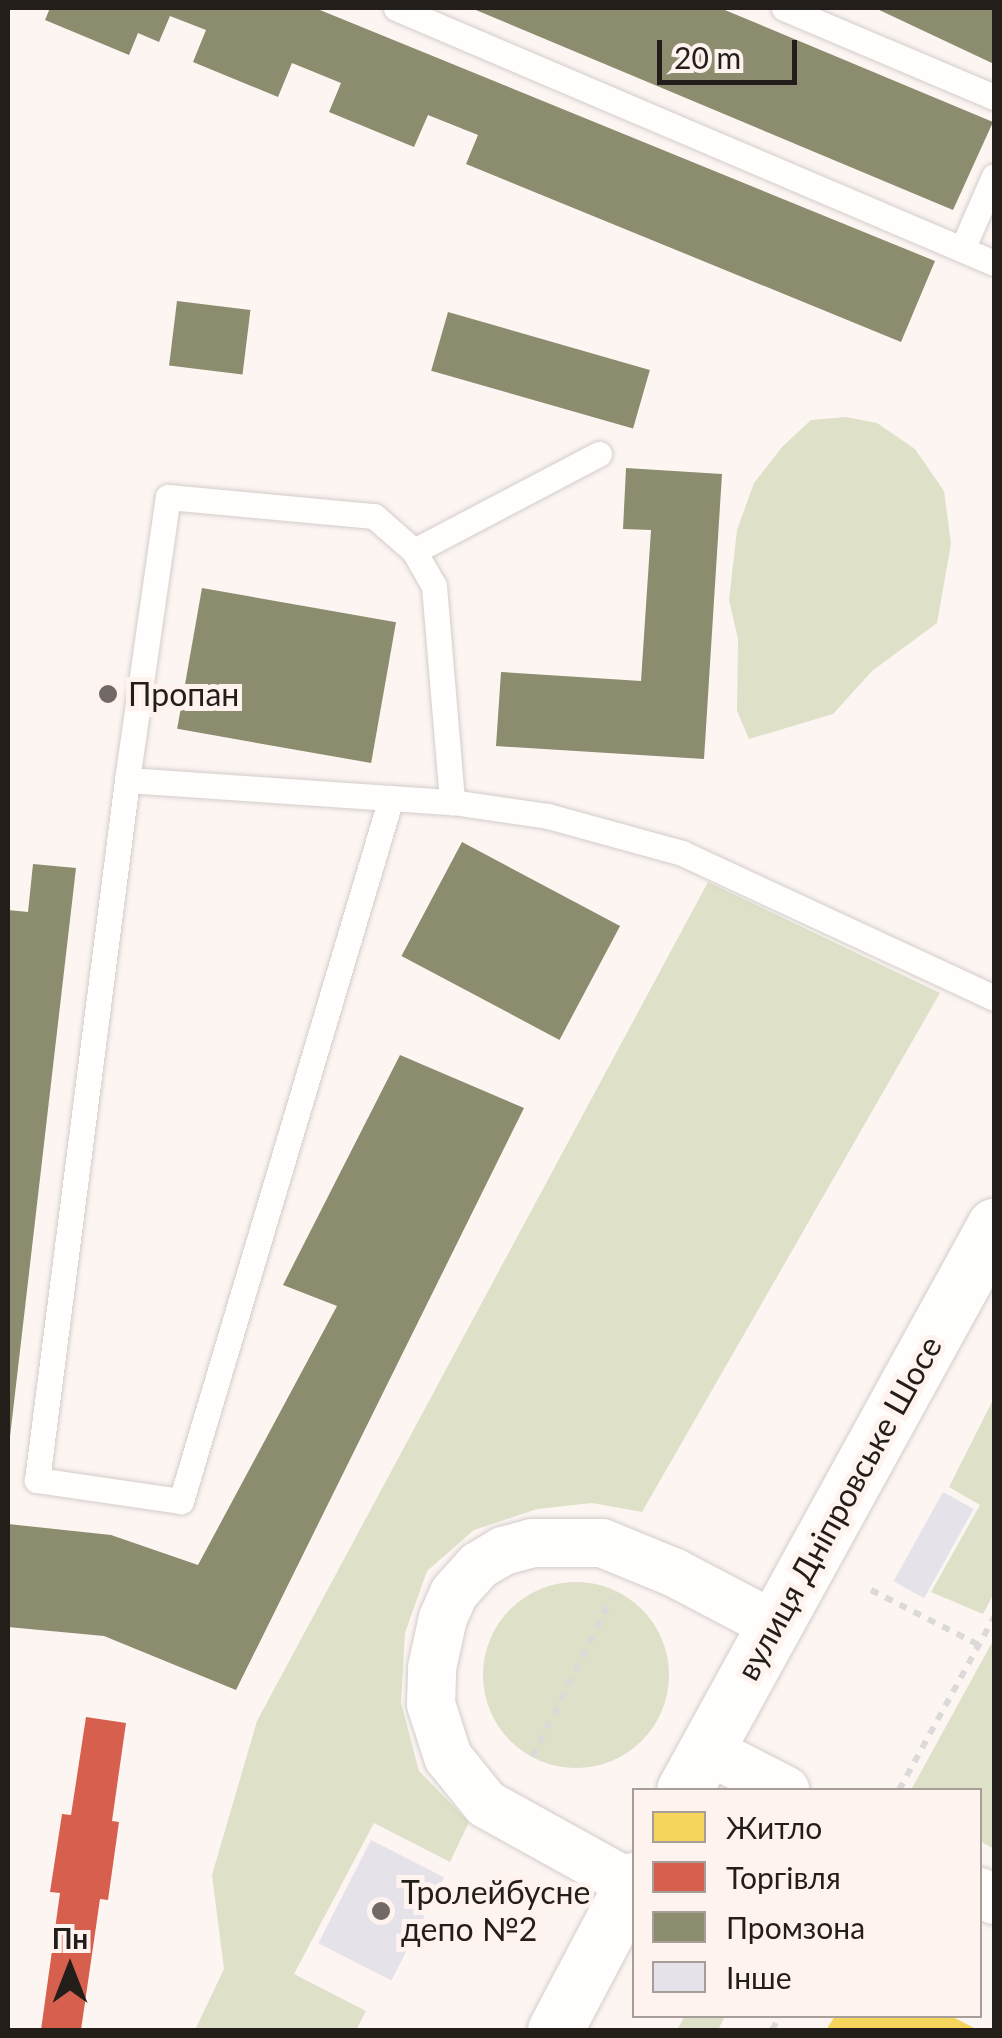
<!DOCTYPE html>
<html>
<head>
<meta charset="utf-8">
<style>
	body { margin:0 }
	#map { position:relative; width:1002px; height:2038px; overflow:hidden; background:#fcf5f2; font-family:Lato,sans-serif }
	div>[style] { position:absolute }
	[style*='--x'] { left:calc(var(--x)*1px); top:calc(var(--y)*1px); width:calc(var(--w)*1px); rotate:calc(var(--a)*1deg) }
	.green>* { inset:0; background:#dee0c7 }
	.round { border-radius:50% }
	.homes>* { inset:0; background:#f6d55c }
	.shops>* { inset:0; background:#d6604d }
	.industry>* { inset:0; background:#8c8c6e; transform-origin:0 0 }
	.building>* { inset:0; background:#e5e2e9; transform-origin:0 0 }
	.path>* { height:6px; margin-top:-3px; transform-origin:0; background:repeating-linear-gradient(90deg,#dcdad9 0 8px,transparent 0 16px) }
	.roads { filter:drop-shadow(0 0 2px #d3cdca) drop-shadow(0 0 2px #d3cdca) }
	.service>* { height:25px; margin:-12.5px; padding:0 12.5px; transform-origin:12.5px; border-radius:12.5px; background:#fffefd }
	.minor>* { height:48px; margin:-24px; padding:0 24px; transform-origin:24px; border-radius:24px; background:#fffefd }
	.primary>* { height:55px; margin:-27.5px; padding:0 27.5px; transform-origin:27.5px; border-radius:27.5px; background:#fffefd }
	.dots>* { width:28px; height:28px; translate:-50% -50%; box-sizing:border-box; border:5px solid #fff3ef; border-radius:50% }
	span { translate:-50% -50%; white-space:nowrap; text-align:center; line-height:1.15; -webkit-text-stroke:10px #fff3ef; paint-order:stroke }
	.poi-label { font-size:32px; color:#241e1b }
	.left { translate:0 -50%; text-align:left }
	.street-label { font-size:32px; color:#241e1b }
	.frame { position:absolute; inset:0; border:10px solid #241e1b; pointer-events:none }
	.legend { position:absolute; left:632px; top:1788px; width:350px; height:230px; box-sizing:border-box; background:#fff3ef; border:2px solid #a79e9a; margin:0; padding:12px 18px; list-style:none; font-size:30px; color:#241e1b }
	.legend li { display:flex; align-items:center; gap:20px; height:50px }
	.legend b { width:50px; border:2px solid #a79e9a }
	.north { position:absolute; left:20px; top:1918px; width:100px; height:100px; -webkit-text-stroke:8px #fff3ef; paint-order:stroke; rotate:0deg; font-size:28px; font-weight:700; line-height:40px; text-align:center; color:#241e1b }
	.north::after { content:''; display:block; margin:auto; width:35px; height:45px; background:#241e1b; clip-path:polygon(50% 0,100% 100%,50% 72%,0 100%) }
	.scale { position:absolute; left:657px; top:40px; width:140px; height:45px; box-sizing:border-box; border:5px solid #241e1b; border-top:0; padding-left:12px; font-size:30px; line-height:35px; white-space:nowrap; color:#241e1b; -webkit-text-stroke:8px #fff3ef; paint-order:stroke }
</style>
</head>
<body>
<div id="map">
	<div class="green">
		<div style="clip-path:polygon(846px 417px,877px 423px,915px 449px,944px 491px,951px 544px,937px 623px,872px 671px,833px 714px,749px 739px,737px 711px,738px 639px,729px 600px,737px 530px,754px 483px,782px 447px,811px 420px)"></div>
		<div style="clip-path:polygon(708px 882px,940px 993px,642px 1512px,592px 1503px,537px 1509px,474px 1530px,427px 1571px,405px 1633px,401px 1703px,419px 1771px,469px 1822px,450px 1862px,374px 1823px,294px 1974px,366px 2011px,356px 2030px,195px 2030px,224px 1969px,212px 1875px,257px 1721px)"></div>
		<div style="clip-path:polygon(994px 1398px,994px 1593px,983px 1614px,931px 1592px,980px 1505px,949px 1487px)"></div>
		<div class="round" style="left:483px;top:1582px;width:186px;height:186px"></div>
		<div style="clip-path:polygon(994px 1639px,994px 1849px,980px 1841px,980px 1790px,911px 1790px)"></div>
		<div style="clip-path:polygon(685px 2016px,725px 2016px,718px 2030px,677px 2030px)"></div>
	</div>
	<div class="homes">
		<div style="clip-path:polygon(835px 2016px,951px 2016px,978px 2030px,826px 2030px)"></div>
	</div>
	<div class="shops">
		<div style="clip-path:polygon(86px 1717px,126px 1723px,112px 1821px,119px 1822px,108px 1900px,100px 1899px,81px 2030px,41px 2030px,60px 1893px,50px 1892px,62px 1814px,71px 1815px)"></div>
	</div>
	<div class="industry">
		<div style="clip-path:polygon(50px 8px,315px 8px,935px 261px,901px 342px,466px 164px,478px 135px,428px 115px,414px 147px,329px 112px,341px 83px,292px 63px,278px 97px,193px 62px,206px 30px,170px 16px,159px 42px,138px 33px,129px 55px,45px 20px)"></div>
		<div style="clip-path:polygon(471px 8px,720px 8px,993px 122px,953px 210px)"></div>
		<div style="clip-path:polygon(875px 8px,994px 8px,994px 64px)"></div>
		<div style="left:177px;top:301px;width:74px;height:65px;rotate:7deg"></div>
		<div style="left:448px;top:312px;width:210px;height:61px;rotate:16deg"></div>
		<div style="clip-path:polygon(626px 468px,722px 474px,704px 759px,496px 746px,501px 672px,641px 681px,651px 530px,623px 529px)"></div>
		<div style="left:202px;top:588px;width:197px;height:143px;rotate:10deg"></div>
		<div style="left:462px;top:842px;width:179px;height:129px;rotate:28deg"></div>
		<div style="clip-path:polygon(33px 864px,76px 868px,10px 1437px,8px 910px,28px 912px)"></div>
		<div style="clip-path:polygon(400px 1055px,524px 1108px,236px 1690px,104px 1636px,8px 1627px,8px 1524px,111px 1535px,198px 1565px,337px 1306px,283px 1285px)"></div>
	</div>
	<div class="building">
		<div style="left:943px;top:1492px;width:35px;height:102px;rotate:29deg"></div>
		<div style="left:371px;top:1840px;width:82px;height:116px;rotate:27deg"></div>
	</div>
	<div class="path">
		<div style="--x:871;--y:1590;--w:121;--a:27"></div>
		<div style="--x:532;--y:1757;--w:179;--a:-63.4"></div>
		<div style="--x:899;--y:1790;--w:197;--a:-61.2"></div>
		<div style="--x:772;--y:2030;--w:16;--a:-60"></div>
	</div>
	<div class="roads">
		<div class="service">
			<div style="--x:396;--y:8;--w:650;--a:23.09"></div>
			<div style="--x:784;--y:8;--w:228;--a:23"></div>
			<div style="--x:963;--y:247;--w:77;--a:-66.4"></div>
			<div style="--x:414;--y:551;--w:209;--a:-27.7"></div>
			<div style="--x:127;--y:780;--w:286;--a:-81.8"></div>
			<div style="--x:168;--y:497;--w:207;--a:5.3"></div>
			<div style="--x:374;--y:516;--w:53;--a:41.2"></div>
			<div style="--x:414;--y:551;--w:40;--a:60.3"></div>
			<div style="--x:434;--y:586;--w:217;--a:85.2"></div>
			<div style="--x:391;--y:798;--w:734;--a:106.63"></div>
			<div style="--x:181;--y:1501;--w:146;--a:-171.7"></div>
			<div style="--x:37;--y:1480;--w:706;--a:-82.67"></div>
			<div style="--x:127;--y:780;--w:326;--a:3.9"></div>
			<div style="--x:452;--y:802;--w:97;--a:8.3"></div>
			<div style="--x:548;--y:816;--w:139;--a:15.4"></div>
			<div style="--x:682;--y:853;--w:344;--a:24.9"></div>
		</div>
		<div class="minor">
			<div style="--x:707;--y:1750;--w:88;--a:27.1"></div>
			<div style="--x:632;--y:1885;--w:167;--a:-151"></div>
			<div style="--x:486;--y:1804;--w:60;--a:-129"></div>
			<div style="--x:448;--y:1757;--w:56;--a:-107.8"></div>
			<div style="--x:431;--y:1704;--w:36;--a:-88"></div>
			<div style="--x:432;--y:1668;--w:51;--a:-77.6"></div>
			<div style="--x:443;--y:1618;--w:27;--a:-66"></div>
			<div style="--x:454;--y:1593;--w:36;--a:-48"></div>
			<div style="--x:478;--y:1566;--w:29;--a:-31"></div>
			<div style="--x:503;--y:1551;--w:30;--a:-15"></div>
			<div style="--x:532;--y:1543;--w:70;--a:0"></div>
			<div style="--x:602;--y:1543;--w:79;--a:22.3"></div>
			<div style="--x:675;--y:1573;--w:112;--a:27.7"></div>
			<div style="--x:980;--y:1892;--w:16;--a:30"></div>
		</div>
		<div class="primary">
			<div style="--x:684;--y:1790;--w:644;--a:-61.2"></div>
			<div style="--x:555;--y:2030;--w:170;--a:-62.2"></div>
		</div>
	</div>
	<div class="dots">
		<div style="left:108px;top:694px;background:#706966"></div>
		<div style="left:381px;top:1911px;background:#706966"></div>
	</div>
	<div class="poi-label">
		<span class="left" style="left:128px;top:694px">Пропан</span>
		<span class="left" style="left:401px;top:1911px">Тролейбусне<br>депо №2</span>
	</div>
	<div class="street-label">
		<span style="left:839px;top:1508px;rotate:-61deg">вулиця Дніпровське Шосе</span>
	</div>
	<div class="frame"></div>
	<ul class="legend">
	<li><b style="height:28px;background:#f6d55c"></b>Житло</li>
	<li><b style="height:28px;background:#d6604d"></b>Торгівля</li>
	<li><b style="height:28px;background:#8c8c6e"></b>Промзона</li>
	<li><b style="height:28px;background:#e5e2e9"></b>Інше</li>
	</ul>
	<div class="north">Пн</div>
	<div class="scale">20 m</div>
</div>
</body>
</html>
